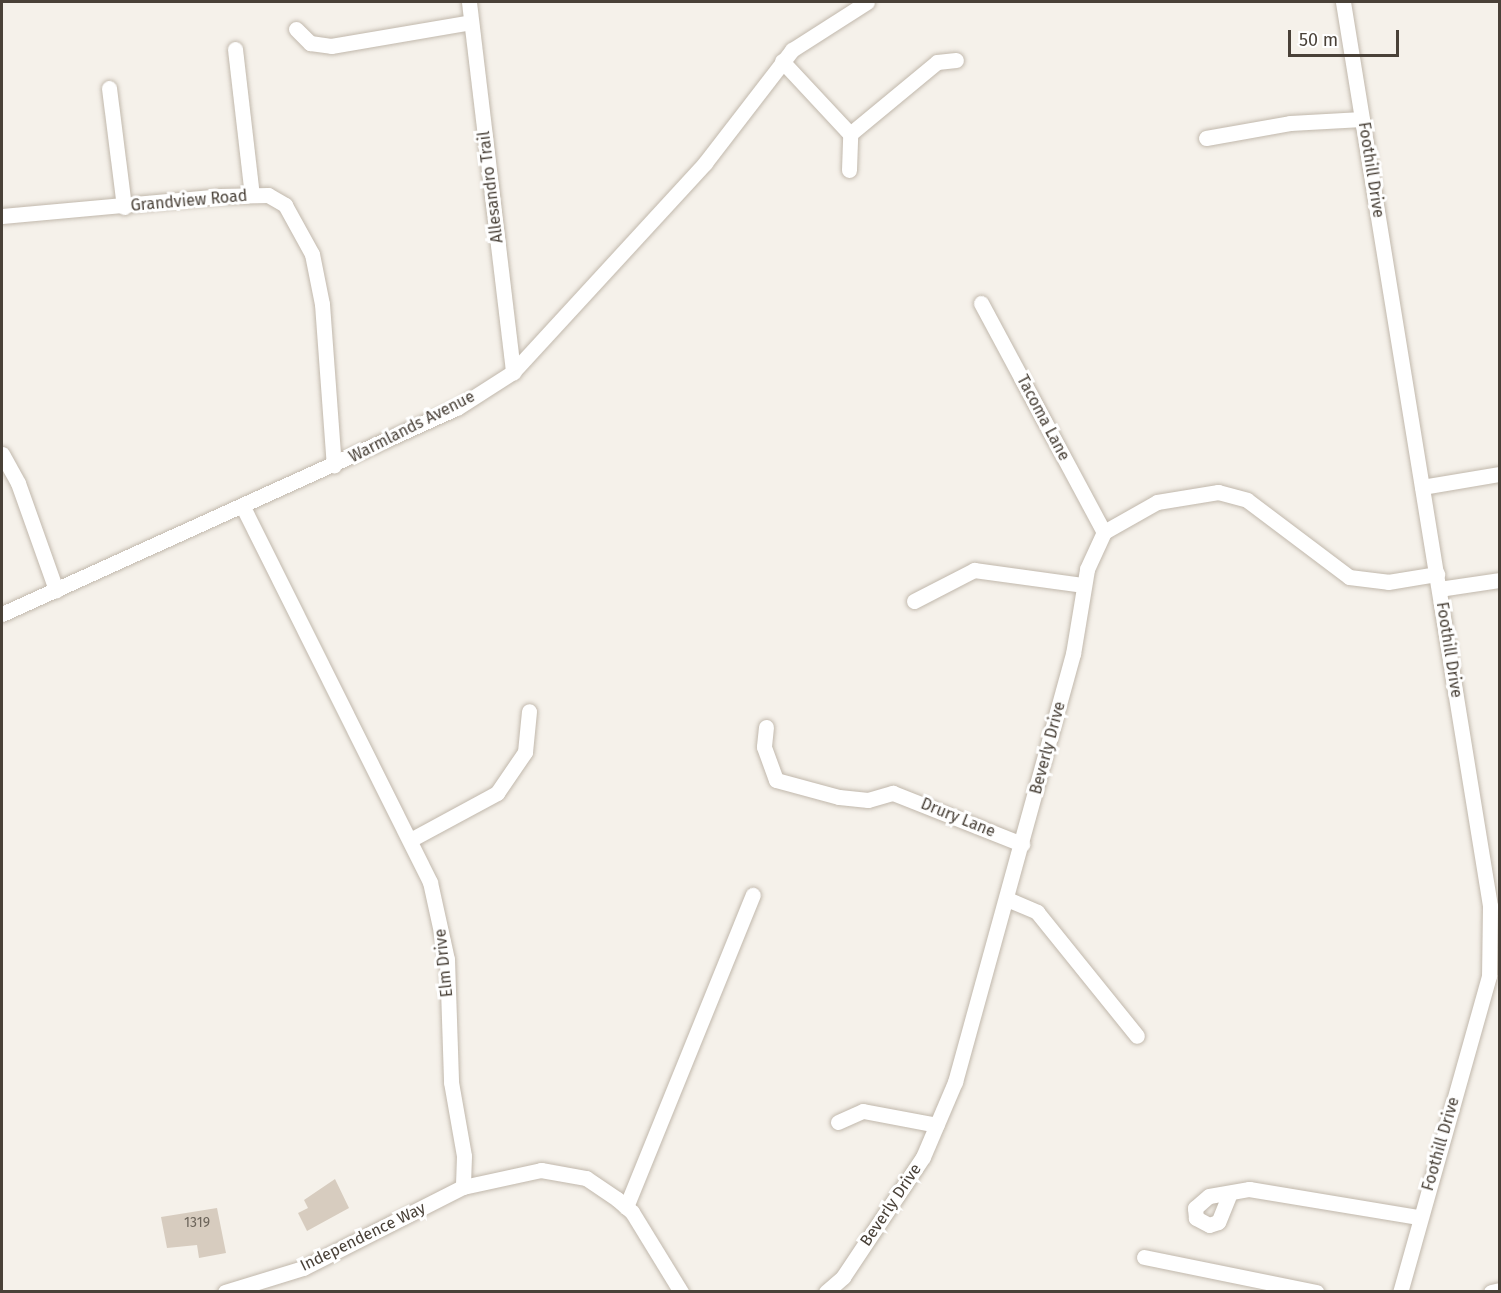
<!DOCTYPE html>
<html>
<head>
<meta charset="utf-8">
<style>
	body { margin:0 }
	#map { position:relative; width:1501px; height:1293px; overflow:hidden; background:#f5f1ea; font-family:"Fira Sans",sans-serif }
	div>[style] { position:absolute }
	[style*='--x'] { left:calc(var(--x)*1px); top:calc(var(--y)*1px); width:calc(var(--w)*1px); rotate:calc(var(--a)*1deg) }
	.building>* { inset:0; background:#d7ccbf }
	.roads { filter:drop-shadow(0 0 2px #c1b8ac) drop-shadow(0 0 2px #c1b8ac) }
	.minor>* { height:15px; margin:-7.5px; padding:0 7.5px; transform-origin:7.5px; border-radius:7.5px; background:#fff }
	span { translate:-50% -50%; white-space:nowrap; text-align:center; line-height:1.15; -webkit-text-stroke:6px #fff; paint-order:stroke }
	.number-label { font-size:14px; color:#6c645a }
	.number-label span { -webkit-text-stroke-width:0 }
	.street-label { font-size:16px; color:#494138 }
	.frame { position:absolute; inset:0; border:3px solid #494138; pointer-events:none }
	.scale { position:absolute; left:1288px; top:30px; width:111px; height:27px; box-sizing:border-box; border:3px solid #494138; border-top:0; padding-left:8px; font-size:18px; line-height:21px; white-space:nowrap; color:#494138; -webkit-text-stroke:4px #fff; paint-order:stroke }
</style>
</head>
<body>
<div id="map">
	<div class="building">
		<div style="clip-path:polygon(335px 1179px,349px 1208px,307px 1231px,298px 1213px,308px 1208px,304px 1200px)"></div>
		<div style="clip-path:polygon(217px 1208px,226px 1253px,199px 1258px,197px 1245px,167px 1248px,161px 1217px)"></div>
	</div>
	<div class="roads">
		<div class="minor">
			<div style="--x:469;--y:2;--w:373;--a:83.2"></div>
			<div style="--x:1343;--y:2;--w:916;--a:80.76"></div>
			<div style="--x:1490;--y:906;--w:70;--a:90.8"></div>
			<div style="--x:1489;--y:976;--w:328;--a:105.7"></div>
			<div style="--x:296;--y:29;--w:20;--a:45"></div>
			<div style="--x:310;--y:43;--w:21;--a:8"></div>
			<div style="--x:331;--y:46;--w:142;--a:-9.7"></div>
			<div style="--x:235;--y:49;--w:147;--a:83.4"></div>
			<div style="--x:782;--y:61;--w:100;--a:47"></div>
			<div style="--x:109;--y:88;--w:120;--a:82.8"></div>
			<div style="--x:1206;--y:138;--w:85;--a:-10.1"></div>
			<div style="--x:1290;--y:123;--w:72;--a:-3.2"></div>
			<div style="--x:849;--y:170;--w:36;--a:-88"></div>
			<div style="--x:850;--y:134;--w:113;--a:-39.6"></div>
			<div style="--x:937;--y:62;--w:19;--a:-6"></div>
			<div style="--x:2;--y:216;--w:219;--a:-5.2"></div>
			<div style="--x:220;--y:196;--w:48;--a:-1.2"></div>
			<div style="--x:268;--y:195;--w:20;--a:30"></div>
			<div style="--x:285;--y:205;--w:56;--a:61.1"></div>
			<div style="--x:312;--y:254;--w:51;--a:78.7"></div>
			<div style="--x:322;--y:304;--w:162;--a:85.8"></div>
			<div style="--x:981;--y:303;--w:260;--a:61.8"></div>
			<div style="--x:2;--y:454;--w:33;--a:61"></div>
			<div style="--x:18;--y:483;--w:114;--a:70.4"></div>
			<div style="--x:1422;--y:487;--w:79;--a:-9.5"></div>
			<div style="--x:243;--y:507;--w:419;--a:63.5"></div>
			<div style="--x:430;--y:882;--w:79;--a:77.6"></div>
			<div style="--x:447;--y:959;--w:123;--a:88.1"></div>
			<div style="--x:451;--y:1082;--w:75;--a:80"></div>
			<div style="--x:464;--y:1156;--w:31;--a:92"></div>
			<div style="--x:1439;--y:589;--w:62;--a:-8.4"></div>
			<div style="--x:914;--y:601;--w:68;--a:-27.3"></div>
			<div style="--x:974;--y:570;--w:111;--a:7.8"></div>
			<div style="--x:2;--y:614;--w:499;--a:-24.4"></div>
			<div style="--x:457;--y:408;--w:67;--a:-32.7"></div>
			<div style="--x:513;--y:372;--w:284;--a:-47.4"></div>
			<div style="--x:705;--y:163;--w:143;--a:-52.4"></div>
			<div style="--x:792;--y:50;--w:89;--a:-32.6"></div>
			<div style="--x:766;--y:727;--w:20;--a:96"></div>
			<div style="--x:764;--y:747;--w:35;--a:70"></div>
			<div style="--x:776;--y:780;--w:65;--a:15.1"></div>
			<div style="--x:839;--y:797;--w:29;--a:6"></div>
			<div style="--x:868;--y:800;--w:26;--a:-16"></div>
			<div style="--x:893;--y:793;--w:139;--a:21.6"></div>
			<div style="--x:412;--y:839;--w:97;--a:-28.4"></div>
			<div style="--x:497;--y:793;--w:50;--a:-55.7"></div>
			<div style="--x:525;--y:752;--w:41;--a:-84.4"></div>
			<div style="--x:1007;--y:899;--w:33;--a:23"></div>
			<div style="--x:1037;--y:912;--w:159;--a:51.1"></div>
			<div style="--x:838;--y:1122;--w:27;--a:-24"></div>
			<div style="--x:863;--y:1111;--w:75;--a:10.7"></div>
			<div style="--x:1230;--y:1193;--w:31;--a:112"></div>
			<div style="--x:1218;--y:1222;--w:9;--a:162"></div>
			<div style="--x:1209;--y:1225;--w:15;--a:-152"></div>
			<div style="--x:1196;--y:1218;--w:10;--a:-96"></div>
			<div style="--x:1195;--y:1208;--w:18;--a:-41"></div>
			<div style="--x:1209;--y:1196;--w:41;--a:-9.9"></div>
			<div style="--x:1249;--y:1189;--w:172;--a:9.4"></div>
			<div style="--x:626;--y:1207;--w:337;--a:-67.9"></div>
			<div style="--x:1144;--y:1257;--w:176;--a:11.5"></div>
			<div style="--x:225;--y:1292;--w:82;--a:-17.1"></div>
			<div style="--x:303;--y:1268;--w:179;--a:-26.9"></div>
			<div style="--x:463;--y:1187;--w:80;--a:-12.3"></div>
			<div style="--x:541;--y:1170;--w:46;--a:10.1"></div>
			<div style="--x:586;--y:1178;--w:37;--a:34"></div>
			<div style="--x:617;--y:1199;--w:20;--a:41"></div>
			<div style="--x:632;--y:1212;--w:94;--a:58.5"></div>
			<div style="--x:826;--y:1292;--w:23;--a:-41"></div>
			<div style="--x:843;--y:1277;--w:144;--a:-56.3"></div>
			<div style="--x:923;--y:1157;--w:82;--a:-66.9"></div>
			<div style="--x:955;--y:1082;--w:444;--a:-74.6"></div>
			<div style="--x:1073;--y:654;--w:86;--a:-80.6"></div>
			<div style="--x:1087;--y:569;--w:41;--a:-65.3"></div>
			<div style="--x:1104;--y:532;--w:61;--a:-29.5"></div>
			<div style="--x:1157;--y:502;--w:62;--a:-9.3"></div>
			<div style="--x:1218;--y:492;--w:30;--a:15"></div>
			<div style="--x:1247;--y:500;--w:128;--a:37"></div>
			<div style="--x:1349;--y:577;--w:39;--a:7"></div>
			<div style="--x:1388;--y:582;--w:50;--a:-9.3"></div>
			<div style="--x:1491;--y:1292;--w:9;--a:-13"></div>
		</div>
	</div>
	<div class="number-label">
		<span style="left:197px;top:1223px">1319</span>
	</div>
	<div class="street-label">
		<span style="left:1371px;top:170px;rotate:81deg">Foothill Drive</span>
		<span style="left:491px;top:187px;rotate:-97deg">Allesandro Trail</span>
		<span style="left:189px;top:201px;rotate:-5deg">Grandview Road</span>
		<span style="left:1043px;top:418px;rotate:62deg">Tacoma Lane</span>
		<span style="left:412px;top:427px;rotate:-27deg">Warmlands Avenue</span>
		<span style="left:1449px;top:650px;rotate:81deg">Foothill Drive</span>
		<span style="left:1048px;top:748px;rotate:-75deg">Beverly Drive</span>
		<span style="left:958px;top:818px;rotate:22deg">Drury Lane</span>
		<span style="left:444px;top:963px;rotate:-96deg">Elm Drive</span>
		<span style="left:1441px;top:1144px;rotate:-74deg">Foothill Drive</span>
		<span style="left:891px;top:1205px;rotate:-56deg">Beverly Drive</span>
		<span style="left:363px;top:1237px;rotate:-26deg">Independence Way</span>
	</div>
	<div class="frame"></div>
	<div class="scale">50 m</div>
</div>
</body>
</html>
